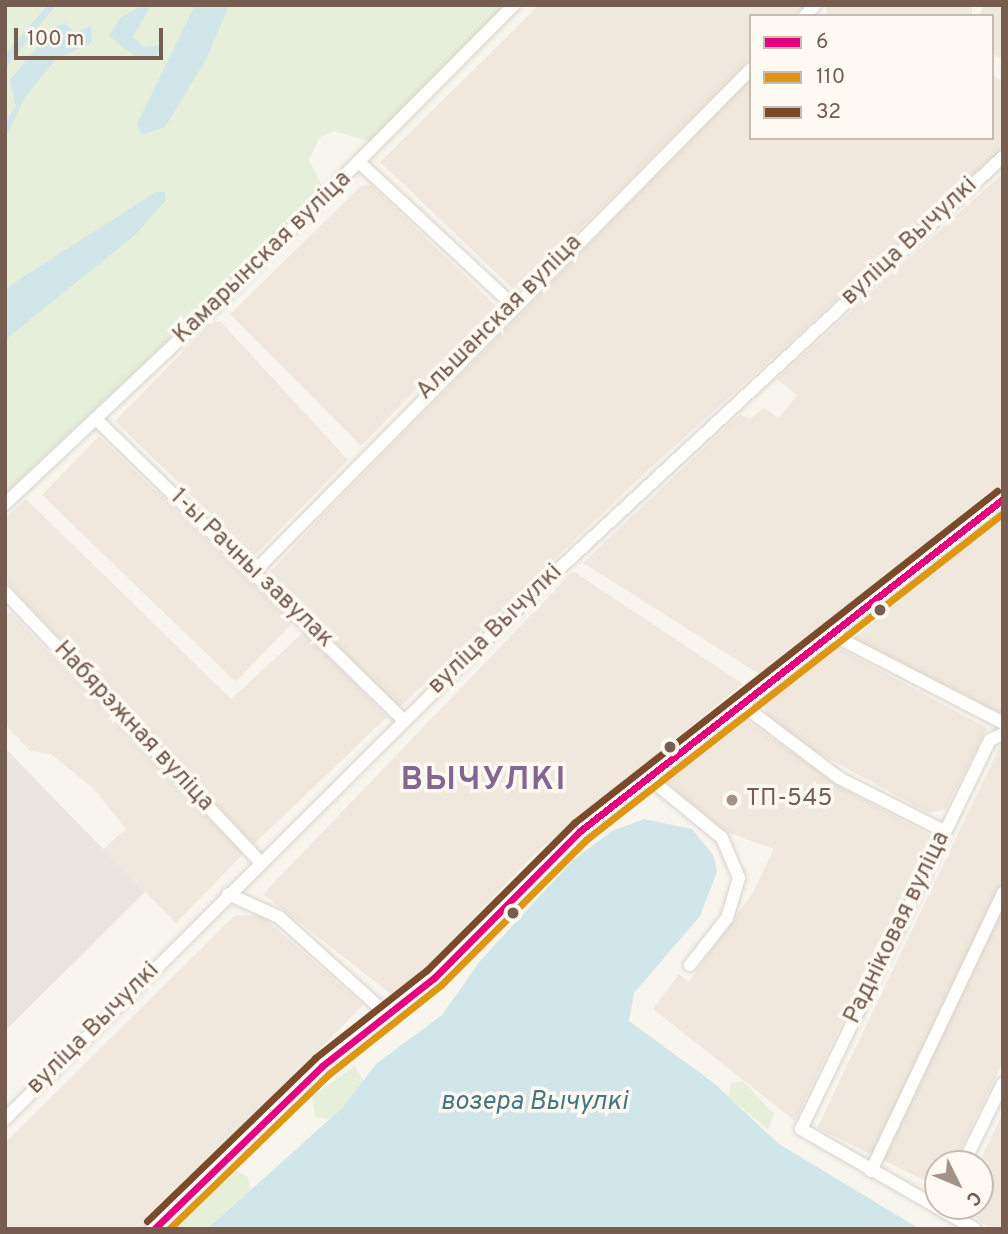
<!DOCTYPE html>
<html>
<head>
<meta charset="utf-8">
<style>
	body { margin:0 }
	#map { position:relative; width:1008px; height:1234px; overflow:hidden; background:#f8f5ef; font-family:Overpass,sans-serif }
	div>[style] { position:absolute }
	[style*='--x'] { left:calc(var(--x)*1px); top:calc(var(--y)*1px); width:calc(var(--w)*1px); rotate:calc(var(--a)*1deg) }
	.residential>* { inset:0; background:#f0e8dd; transform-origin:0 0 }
	.industrial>* { inset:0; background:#ebe5df }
	.green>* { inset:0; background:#e5efda }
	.water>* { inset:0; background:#d1e6e8 }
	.roads { filter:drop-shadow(0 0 2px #d8d2cd) drop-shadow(0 0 2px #d8d2cd) }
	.minor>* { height:12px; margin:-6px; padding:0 6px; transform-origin:6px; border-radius:6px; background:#fefefd }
	.tertiary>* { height:14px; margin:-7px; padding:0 7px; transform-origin:7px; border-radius:7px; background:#fefefd }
	.bus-1>* { height:7px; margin:-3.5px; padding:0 3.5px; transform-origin:3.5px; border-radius:3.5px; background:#e5007d }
	.bus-2>* { height:7px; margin:-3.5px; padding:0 3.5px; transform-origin:3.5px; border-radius:3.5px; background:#dd9710 }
	.bus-3>* { height:7px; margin:-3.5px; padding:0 3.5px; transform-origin:3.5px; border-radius:3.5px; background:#7a4b2a }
	.dots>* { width:19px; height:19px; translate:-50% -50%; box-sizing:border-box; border:4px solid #fefaf2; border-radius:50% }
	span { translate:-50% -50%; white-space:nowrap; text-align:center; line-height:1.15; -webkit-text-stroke:7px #fefaf2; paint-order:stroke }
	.street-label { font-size:24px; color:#765d4f }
	.poi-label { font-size:24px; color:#765d4f }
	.left { translate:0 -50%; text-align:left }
	.water-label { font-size:26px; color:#467781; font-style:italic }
	.district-label { font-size:32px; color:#846692; font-weight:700; letter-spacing:2px }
	.frame { position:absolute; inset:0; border:7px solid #765d4f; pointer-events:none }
	.legend { position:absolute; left:749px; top:14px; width:245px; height:126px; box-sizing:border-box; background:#fefaf2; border:2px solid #c8bbb1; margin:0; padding:9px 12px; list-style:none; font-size:21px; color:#765d4f }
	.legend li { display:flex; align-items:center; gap:14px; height:35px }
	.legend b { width:35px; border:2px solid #c8bbb1 }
	.north { position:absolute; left:924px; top:1150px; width:70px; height:70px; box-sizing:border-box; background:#fefaf2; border:2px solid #c8bbb1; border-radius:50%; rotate:133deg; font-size:19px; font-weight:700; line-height:28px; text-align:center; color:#765d4f }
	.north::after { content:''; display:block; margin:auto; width:24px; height:32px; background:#a49287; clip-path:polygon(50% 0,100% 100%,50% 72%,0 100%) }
	.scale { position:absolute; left:14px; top:28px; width:149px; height:32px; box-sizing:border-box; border:4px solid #765d4f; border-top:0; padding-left:9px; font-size:21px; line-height:24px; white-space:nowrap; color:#765d4f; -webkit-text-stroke:5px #fefaf2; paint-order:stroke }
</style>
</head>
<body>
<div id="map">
	<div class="residential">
		<div style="clip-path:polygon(539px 5px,805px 5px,795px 16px,751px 16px,751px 59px,516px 292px,380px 162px)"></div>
		<div style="left:826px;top:5px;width:146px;height:16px"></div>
		<div style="clip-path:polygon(984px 5px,1003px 5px,1003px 61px,992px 52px,992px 16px,979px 16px)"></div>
		<div style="clip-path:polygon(992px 74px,1003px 82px,1003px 150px,636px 481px,399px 708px,274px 580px,270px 572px,330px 508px,751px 79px,751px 138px,992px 138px)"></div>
		<div style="clip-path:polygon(1003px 173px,1003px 491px,992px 490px,762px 676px,583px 563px,740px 414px,750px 419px,764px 408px,779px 418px,797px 395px,777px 379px)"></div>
		<div style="clip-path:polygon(371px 185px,497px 307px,361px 446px,230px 314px,361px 186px)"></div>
		<div style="clip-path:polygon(212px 322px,221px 322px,348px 460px,254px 556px,115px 421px)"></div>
		<div style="left:99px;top:436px;width:269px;height:82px;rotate:44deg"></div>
		<div style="clip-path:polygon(26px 499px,231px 699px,304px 632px,387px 717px,254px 844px,5px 580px,5px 518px)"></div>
		<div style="clip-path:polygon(1003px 514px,1003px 714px,851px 640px)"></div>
		<div style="clip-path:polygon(573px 571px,743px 684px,536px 853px,396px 998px,263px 894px)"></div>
		<div style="clip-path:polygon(11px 613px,243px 854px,176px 923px,103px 849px,126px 829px,94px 789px,51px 754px,30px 751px,5px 724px,5px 614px)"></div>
		<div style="clip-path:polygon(835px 646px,987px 728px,945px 810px,928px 813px,799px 742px,769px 718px,764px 706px)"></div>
		<div style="clip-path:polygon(743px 718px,846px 790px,931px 836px,795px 1121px,653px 1009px,679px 974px,689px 982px,753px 892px,774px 849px,724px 831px,666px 781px)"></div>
		<div style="clip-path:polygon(1003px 740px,1003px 1062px,953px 1164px,938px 1164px,938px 1187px,817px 1128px)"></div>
		<div style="clip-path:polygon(235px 915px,262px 916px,363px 1005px,144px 1229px,5px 1229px,5px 1143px)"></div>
		<div style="clip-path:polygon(1003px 1113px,1003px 1229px,990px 1229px,962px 1206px,980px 1206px,978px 1164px)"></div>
	</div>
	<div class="industrial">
		<div style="clip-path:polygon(5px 748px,145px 892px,5px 1031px)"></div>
	</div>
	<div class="green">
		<div style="clip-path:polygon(5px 5px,508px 5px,371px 142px,335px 131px,319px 138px,309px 160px,323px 188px,318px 198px,5px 494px)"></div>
		<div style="clip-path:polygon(355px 1066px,363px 1080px,341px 1109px,329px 1120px,315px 1116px,312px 1096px)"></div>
		<div style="clip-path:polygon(744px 1082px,774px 1114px,768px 1130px,729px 1097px,730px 1083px)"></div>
		<div style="clip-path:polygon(237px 1171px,248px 1177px,250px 1190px,207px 1229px,171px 1229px)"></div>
	</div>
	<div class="water">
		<div style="clip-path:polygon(48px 5px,56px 5px,5px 69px,5px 54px)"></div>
		<div style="clip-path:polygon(143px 5px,151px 5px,133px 37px,144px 47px,161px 45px,155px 58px,137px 58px,109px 36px,120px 18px)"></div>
		<div style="clip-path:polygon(195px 5px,229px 5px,207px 58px,165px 127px,141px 135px,137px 124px)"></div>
		<div style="clip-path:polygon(65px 23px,74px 32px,91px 26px,92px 42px,55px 60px,24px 99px,5px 139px,5px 122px,16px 107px,10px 80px,52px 28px)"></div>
		<div style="clip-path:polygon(156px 192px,165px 192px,166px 200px,136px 234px,5px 340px,5px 290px,12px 284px)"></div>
		<div style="clip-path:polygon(644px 819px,692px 829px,714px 856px,717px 872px,700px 916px,634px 993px,629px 1021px,715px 1084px,779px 1144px,920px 1229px,207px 1229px,341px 1109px,376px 1064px,442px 1015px,480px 961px,572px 861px,612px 831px)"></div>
	</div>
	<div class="roads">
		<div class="minor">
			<div style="--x:805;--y:16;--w:15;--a:-48"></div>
			<div style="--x:360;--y:163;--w:209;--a:42.9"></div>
			<div style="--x:97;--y:420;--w:429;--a:44.4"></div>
			<div style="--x:5;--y:504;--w:289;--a:-43.3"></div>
			<div style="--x:215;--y:306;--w:424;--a:-45.2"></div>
			<div style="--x:254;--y:572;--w:707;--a:-45.34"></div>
			<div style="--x:5;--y:592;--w:371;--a:46.6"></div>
			<div style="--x:829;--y:633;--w:196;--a:27.3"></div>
			<div style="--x:740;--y:703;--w:124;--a:37.1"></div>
			<div style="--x:839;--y:778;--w:118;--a:26.8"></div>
			<div style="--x:649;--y:778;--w:94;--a:39.4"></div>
			<div style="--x:722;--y:838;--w:43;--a:67"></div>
			<div style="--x:739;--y:878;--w:42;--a:106.7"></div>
			<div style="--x:727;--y:918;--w:60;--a:128.2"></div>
			<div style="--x:228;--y:894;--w:56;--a:24.3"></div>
			<div style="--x:279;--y:917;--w:149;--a:42"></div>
			<div style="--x:5;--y:1119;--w:744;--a:-44.89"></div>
			<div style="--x:532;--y:594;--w:643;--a:-42.86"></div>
			<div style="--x:963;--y:1164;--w:90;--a:-63.7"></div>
			<div style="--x:871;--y:1171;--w:308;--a:-64.6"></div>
			<div style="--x:975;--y:1229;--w:201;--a:-150.1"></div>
			<div style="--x:801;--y:1129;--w:432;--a:-64.1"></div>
			<div style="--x:990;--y:740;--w:14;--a:-25"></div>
		</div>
		<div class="tertiary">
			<div style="--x:154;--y:1229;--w:234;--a:-44.1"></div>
			<div style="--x:322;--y:1066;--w:142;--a:-38.2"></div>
			<div style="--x:434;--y:978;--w:207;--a:-45.2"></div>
			<div style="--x:580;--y:831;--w:538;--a:-38.13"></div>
		</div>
	</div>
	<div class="bus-1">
		<div style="--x:154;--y:1229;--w:234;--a:-44.1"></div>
		<div style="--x:322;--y:1066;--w:142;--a:-38.2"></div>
		<div style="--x:434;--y:978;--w:207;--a:-45.2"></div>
		<div style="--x:580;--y:831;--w:538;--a:-38.13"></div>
	</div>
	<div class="bus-2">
		<div style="--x:169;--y:1229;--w:223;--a:-44.1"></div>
		<div style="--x:329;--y:1074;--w:143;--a:-38.5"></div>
		<div style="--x:441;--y:985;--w:206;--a:-45"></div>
		<div style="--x:587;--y:839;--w:529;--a:-38.08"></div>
	</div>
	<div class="bus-3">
		<div style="--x:147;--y:1221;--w:234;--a:-44.1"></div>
		<div style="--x:315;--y:1058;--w:142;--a:-38.2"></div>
		<div style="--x:427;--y:970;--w:208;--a:-45"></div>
		<div style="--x:574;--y:823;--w:538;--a:-38.13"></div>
	</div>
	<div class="dots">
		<div style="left:880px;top:610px;background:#765d4f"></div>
		<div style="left:670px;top:747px;background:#765d4f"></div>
		<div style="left:732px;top:800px;background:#a49287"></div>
		<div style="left:513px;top:913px;background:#765d4f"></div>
	</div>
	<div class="street-label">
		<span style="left:910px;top:242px;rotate:-43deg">вуліца Вычулкі</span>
		<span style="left:263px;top:258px;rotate:-44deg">Камарынская вуліца</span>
		<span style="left:500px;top:318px;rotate:-45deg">Альшанская вуліца</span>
		<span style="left:251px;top:569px;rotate:44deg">1-ы Рачны завулак</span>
		<span style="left:496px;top:630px;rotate:-44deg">вуліца Вычулкі</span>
		<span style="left:133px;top:727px;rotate:47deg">Набярэжная вуліца</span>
		<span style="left:898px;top:928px;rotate:-64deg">Радніковая вуліца</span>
		<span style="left:94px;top:1029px;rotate:-45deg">вуліца Вычулкі</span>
	</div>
	<div class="poi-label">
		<span class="left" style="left:746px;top:800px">ТП-545</span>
	</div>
	<div class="water-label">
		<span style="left:534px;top:1103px">возера Вычулкі</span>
	</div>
	<div class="district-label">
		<span style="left:484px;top:781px">ВЫЧУЛКІ</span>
	</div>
	<div class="frame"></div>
	<ul class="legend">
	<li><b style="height:9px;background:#e5007d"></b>6</li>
	<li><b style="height:9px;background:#dd9710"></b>110</li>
	<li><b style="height:9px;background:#7a4b2a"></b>32</li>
	</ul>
	<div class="north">С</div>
	<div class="scale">100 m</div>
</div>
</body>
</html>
